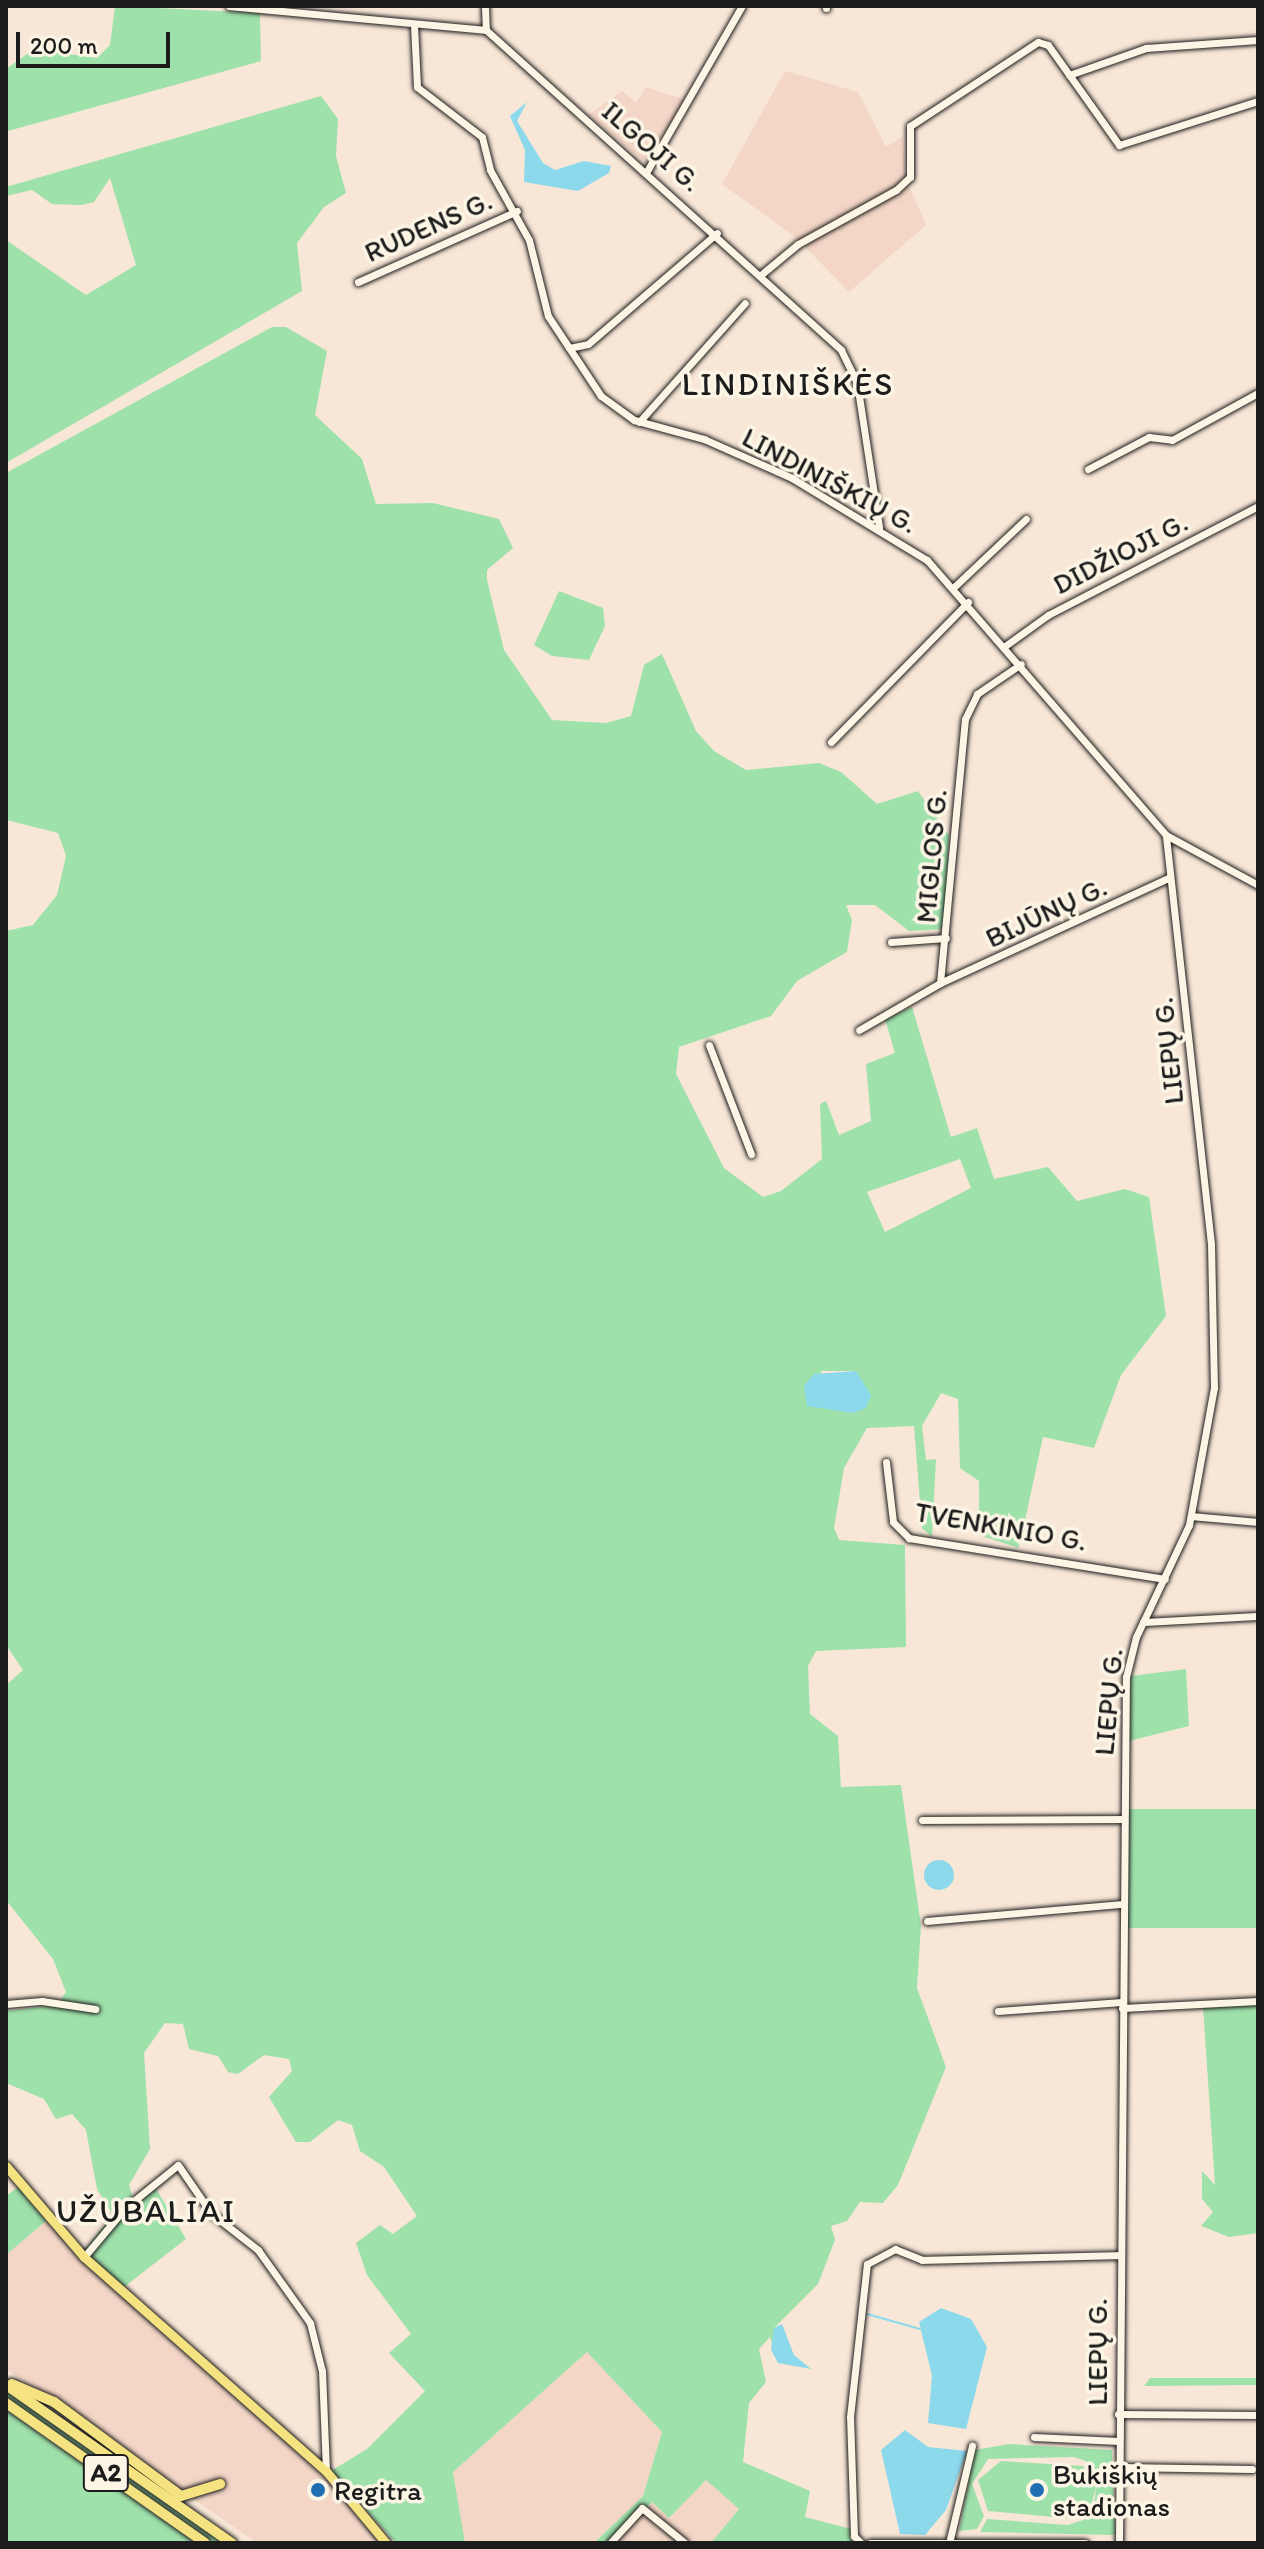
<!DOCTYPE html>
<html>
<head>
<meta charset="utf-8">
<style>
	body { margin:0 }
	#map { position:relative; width:1264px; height:2549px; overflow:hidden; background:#f8e7d7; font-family:Itim,sans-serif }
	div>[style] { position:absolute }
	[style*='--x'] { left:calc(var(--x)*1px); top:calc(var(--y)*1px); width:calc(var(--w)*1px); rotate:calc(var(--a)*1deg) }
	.built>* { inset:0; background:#f3d6c6 }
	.green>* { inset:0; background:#9fe1ab; transform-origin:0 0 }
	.water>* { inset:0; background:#8cd9ec }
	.round { border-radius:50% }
	.stream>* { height:2px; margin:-1px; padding:0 1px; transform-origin:1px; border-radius:1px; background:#8cd9ec }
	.roads { filter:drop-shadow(0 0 2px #1c1c1c) drop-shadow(0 0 2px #1c1c1c) }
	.minor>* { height:7px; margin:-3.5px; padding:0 3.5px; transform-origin:3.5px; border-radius:3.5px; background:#fcf5e5 }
	.major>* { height:9px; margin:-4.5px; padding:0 4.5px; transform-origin:4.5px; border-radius:4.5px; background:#f5e382 }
	.highway>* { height:10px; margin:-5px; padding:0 5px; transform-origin:5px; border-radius:5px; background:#f5e382 }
	.dots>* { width:22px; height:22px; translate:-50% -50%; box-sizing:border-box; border:4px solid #fcf5e5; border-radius:50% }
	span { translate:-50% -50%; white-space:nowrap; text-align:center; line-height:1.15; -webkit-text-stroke:7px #fcf5e5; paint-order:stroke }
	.shield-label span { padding:2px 6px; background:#fcf5e5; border:2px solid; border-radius:6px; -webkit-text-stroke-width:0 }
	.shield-label { font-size:26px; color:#1c1c1c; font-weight:700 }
	.street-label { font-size:28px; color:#1c1c1c }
	.poi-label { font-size:28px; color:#1c1c1c }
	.left { translate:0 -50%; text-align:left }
	.quarter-label { font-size:32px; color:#1c1c1c; letter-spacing:2px }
	.frame { position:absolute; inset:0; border:8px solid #1c1c1c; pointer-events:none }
	.scale { position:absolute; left:16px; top:32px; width:154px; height:36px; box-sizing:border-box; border:4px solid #1c1c1c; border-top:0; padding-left:10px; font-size:24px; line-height:28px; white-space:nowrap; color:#1c1c1c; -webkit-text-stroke:6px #fcf5e5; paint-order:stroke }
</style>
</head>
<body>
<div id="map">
	<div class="built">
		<div style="clip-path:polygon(785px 71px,858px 92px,886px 147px,903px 136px,905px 177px,926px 225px,849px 292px,795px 237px,722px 184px)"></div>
		<div style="clip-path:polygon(646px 87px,685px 100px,646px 163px,588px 115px,622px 91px,636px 103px)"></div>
		<div style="clip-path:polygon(46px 2221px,114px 2290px,319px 2469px,382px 2543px,257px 2543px,6px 2369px,6px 2255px)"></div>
		<div style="clip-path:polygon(587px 2352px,662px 2432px,643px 2496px,594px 2543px,465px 2543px,453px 2472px)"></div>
		<div style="clip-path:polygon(706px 2480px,739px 2509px,711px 2543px,613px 2543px,652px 2502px,669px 2518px)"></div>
	</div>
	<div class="green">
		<div style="clip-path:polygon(115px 6px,260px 13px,261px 61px,8px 131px,6px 69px,34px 49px,97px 58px,110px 45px)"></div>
		<div style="clip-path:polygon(321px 96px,338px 119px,336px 156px,346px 193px,324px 207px,297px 243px,302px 291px,6px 463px,6px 240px,86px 295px,136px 265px,110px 178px,94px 202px,81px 205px,52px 204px,32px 190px,6px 196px,6px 187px)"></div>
		<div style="clip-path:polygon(evenodd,272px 327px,286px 327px,327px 351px,315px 415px,362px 459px,376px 504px,433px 503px,499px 519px,513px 548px,487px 570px,487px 580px,504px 650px,552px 720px,606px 723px,631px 716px,644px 665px,662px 654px,696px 731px,714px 751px,746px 770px,819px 763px,841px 772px,877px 804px,918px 791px,949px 835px,945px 929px,909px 931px,875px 905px,846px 905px,852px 920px,847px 952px,797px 981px,771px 1016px,679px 1047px,676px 1074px,724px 1168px,763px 1197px,781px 1191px,822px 1159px,820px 1104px,826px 1101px,839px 1135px,871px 1121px,866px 1064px,895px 1053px,885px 1019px,912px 1007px,951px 1137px,977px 1128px,994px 1179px,1048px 1167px,1077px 1201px,1125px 1189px,1149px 1197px,1166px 1316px,1121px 1375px,1094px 1448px,1043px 1437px,1019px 1548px,979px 1535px,979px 1481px,960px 1468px,958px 1399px,941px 1393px,922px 1426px,926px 1460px,936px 1459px,932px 1537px,922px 1528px,914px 1426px,867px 1428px,844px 1468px,834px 1528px,839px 1540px,905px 1545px,906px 1647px,816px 1651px,808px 1666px,810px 1714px,838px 1736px,841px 1787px,901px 1785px,921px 1926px,917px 1988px,946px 2067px,898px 2185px,883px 2203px,860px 2202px,847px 2221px,831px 2226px,835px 2240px,818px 2284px,774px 2328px,778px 2363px,770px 2337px,759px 2349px,766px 2382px,749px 2403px,743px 2462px,810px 2491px,805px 2517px,851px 2529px,855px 2543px,711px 2543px,739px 2509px,706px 2480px,669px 2518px,652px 2502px,613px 2543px,594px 2543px,643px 2496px,662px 2432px,587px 2352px,453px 2472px,465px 2543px,396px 2543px,331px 2471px,367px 2449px,425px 2391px,389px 2353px,411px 2334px,367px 2275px,356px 2243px,380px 2225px,393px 2234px,417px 2216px,384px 2167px,360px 2151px,352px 2125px,338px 2120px,310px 2142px,296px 2142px,269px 2097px,292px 2071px,289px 2059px,264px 2055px,238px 2074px,228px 2072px,218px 2056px,189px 2049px,183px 2024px,165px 2023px,144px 2053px,150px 2149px,129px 2185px,133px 2198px,155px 2187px,186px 2239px,124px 2287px,84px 2251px,113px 2215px,97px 2189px,86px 2130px,72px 2114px,56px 2119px,44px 2099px,6px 2083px,6px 2011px,57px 2005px,66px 1992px,53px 1959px,6px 1900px,6px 1685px,23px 1670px,6px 1645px,6px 931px,33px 925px,57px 895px,66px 856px,58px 833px,6px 820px,6px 473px,272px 327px,960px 1159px,971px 1188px,885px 1232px,867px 1192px,960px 1159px,272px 327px,821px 1371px,856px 1371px,853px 1413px,825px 1408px,821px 1371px)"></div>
		<div style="clip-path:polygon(559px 591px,603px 608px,605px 626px,589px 660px,552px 656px,534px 645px)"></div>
		<div style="clip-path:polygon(1186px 1669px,1189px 1726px,1129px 1741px,1131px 1676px)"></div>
		<div style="left:1258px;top:1809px;width:119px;height:131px;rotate:90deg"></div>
		<div style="clip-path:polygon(1258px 2005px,1258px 2233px,1229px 2237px,1201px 2226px,1213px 2212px,1202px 2199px,1202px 2171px,1215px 2185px,1203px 2007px)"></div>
		<div style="clip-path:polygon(18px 2187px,46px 2221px,6px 2255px,6px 2196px)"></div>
		<div style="clip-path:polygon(1150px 2378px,1258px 2378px,1258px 2385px,1144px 2386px)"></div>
		<div style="left:6px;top:2389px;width:267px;height:9px;rotate:35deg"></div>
		<div style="clip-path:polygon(6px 2410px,196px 2543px,6px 2543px)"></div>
		<div style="clip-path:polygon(1009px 2444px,1112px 2450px,1115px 2535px,980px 2532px,987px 2519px,1068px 2525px,1092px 2517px,1098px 2476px,1091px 2463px,1074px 2457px,988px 2459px,972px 2484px,984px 2516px,977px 2529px,959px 2531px,975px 2450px)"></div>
		<div style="clip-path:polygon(1001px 2461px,1083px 2466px,1096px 2488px,1089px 2513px,1075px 2519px,988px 2511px,978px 2480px)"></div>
	</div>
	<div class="water">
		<div style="clip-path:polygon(527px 102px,517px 121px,543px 163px,555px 170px,584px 161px,611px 166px,609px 173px,578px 191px,524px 182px,525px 150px,510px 116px)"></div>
		<div style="clip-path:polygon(856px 1371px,871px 1395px,866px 1408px,853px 1413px,807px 1406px,804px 1386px,814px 1374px)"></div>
		<div class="round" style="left:924px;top:1860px;width:30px;height:30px"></div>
		<div style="clip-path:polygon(941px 2308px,971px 2319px,987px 2347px,966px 2429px,928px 2423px,932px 2376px,919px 2322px)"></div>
		<div style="clip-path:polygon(782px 2324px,794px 2355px,811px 2369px,778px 2363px,771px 2350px,774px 2328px)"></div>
		<div style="clip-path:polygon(905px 2430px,928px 2447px,967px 2451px,946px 2510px,925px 2535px,900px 2534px,881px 2450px)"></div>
	</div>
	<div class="stream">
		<div style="--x:867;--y:2314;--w:55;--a:15.8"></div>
	</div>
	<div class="roads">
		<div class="minor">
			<div style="--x:229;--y:6;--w:258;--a:5.3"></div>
			<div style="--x:486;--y:30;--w:478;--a:42"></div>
			<div style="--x:841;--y:350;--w:37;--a:64"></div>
			<div style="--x:857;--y:383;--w:146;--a:81.3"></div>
			<div style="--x:485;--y:6;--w:24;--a:88"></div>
			<div style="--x:826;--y:6;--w:2;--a:90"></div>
			<div style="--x:414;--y:25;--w:62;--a:87.2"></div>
			<div style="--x:417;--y:87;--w:82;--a:37.6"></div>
			<div style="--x:482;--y:137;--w:34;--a:76"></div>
			<div style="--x:490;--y:170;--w:80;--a:60.9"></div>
			<div style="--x:529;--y:240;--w:78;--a:76"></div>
			<div style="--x:548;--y:316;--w:96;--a:56.5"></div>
			<div style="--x:601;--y:396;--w:41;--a:36"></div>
			<div style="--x:634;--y:420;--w:73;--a:15.2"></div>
			<div style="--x:704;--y:439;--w:96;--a:23.9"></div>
			<div style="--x:792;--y:478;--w:158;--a:31.3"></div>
			<div style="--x:927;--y:560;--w:364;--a:49"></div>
			<div style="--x:1166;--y:835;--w:105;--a:28.5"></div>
			<div style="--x:1069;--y:75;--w:82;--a:-19.3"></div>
			<div style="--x:1146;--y:48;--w:112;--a:-4.1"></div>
			<div style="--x:647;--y:171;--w:190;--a:-60.1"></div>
			<div style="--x:763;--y:273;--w:45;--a:-39.6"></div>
			<div style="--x:798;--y:244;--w:112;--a:-28.9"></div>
			<div style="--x:896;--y:190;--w:19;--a:-43"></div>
			<div style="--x:910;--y:177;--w:51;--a:-90"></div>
			<div style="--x:910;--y:126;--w:153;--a:-33.3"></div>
			<div style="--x:1038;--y:42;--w:10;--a:17"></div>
			<div style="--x:1048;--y:45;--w:123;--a:54.6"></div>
			<div style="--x:1119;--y:145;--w:146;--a:-17.6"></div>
			<div style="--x:358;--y:282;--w:174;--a:-24.1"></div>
			<div style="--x:569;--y:348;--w:19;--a:-12"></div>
			<div style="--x:588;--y:344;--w:170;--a:-40.7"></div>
			<div style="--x:639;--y:422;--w:159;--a:-48.3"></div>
			<div style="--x:1088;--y:469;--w:69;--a:-27.7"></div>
			<div style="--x:1149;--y:437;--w:23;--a:7"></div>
			<div style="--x:1172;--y:440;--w:98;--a:-28.7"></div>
			<div style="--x:954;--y:587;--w:99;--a:-43.4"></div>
			<div style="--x:1005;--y:646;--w:53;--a:-35.8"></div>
			<div style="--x:1048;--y:615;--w:237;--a:-27.4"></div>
			<div style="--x:831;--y:742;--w:196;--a:-45.6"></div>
			<div style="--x:891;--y:942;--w:55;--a:-4.2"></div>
			<div style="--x:940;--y:983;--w:253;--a:-24.7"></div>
			<div style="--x:859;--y:1030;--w:94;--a:-30.1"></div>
			<div style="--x:940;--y:983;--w:265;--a:-84.6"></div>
			<div style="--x:965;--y:719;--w:28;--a:-64"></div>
			<div style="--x:977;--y:694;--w:53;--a:-34.3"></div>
			<div style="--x:709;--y:1045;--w:117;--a:68.9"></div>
			<div style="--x:886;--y:1462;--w:60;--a:83.3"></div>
			<div style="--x:893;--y:1522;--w:23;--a:45"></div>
			<div style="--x:909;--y:1538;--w:259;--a:9.1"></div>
			<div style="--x:1191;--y:1516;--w:67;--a:5.1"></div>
			<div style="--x:1143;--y:1622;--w:115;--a:-3"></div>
			<div style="--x:922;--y:1820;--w:201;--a:-0.3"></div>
			<div style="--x:927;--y:1921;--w:196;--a:-5"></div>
			<div style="--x:6;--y:2004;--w:36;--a:-5"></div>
			<div style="--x:42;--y:2001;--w:54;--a:8.6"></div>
			<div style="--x:1122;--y:2008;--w:136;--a:-2.9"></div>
			<div style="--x:998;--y:2011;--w:124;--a:-4.2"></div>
			<div style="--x:84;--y:2257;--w:64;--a:-50.1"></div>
			<div style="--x:125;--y:2208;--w:68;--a:-39.1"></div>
			<div style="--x:178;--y:2165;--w:58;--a:55.5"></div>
			<div style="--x:211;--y:2213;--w:60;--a:38.2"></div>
			<div style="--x:258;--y:2250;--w:90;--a:54.5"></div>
			<div style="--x:310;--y:2323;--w:49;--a:76"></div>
			<div style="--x:322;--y:2371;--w:100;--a:87.7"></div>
			<div style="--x:1118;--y:2414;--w:140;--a:0.4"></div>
			<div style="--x:1034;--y:2437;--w:85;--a:2.7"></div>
			<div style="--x:1119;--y:2467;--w:133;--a:0.9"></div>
			<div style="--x:950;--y:2539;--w:96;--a:-76.7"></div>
			<div style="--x:610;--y:2543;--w:47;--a:-47.6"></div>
			<div style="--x:642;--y:2508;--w:55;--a:39.1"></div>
			<div style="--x:861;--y:2543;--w:10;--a:-135"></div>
			<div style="--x:854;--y:2536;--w:119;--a:-91.9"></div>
			<div style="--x:850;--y:2417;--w:154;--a:-83.7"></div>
			<div style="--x:867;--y:2264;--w:32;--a:-28"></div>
			<div style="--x:895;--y:2249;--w:29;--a:22"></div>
			<div style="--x:922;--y:2260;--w:198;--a:-1.4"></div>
			<div style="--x:870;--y:2543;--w:215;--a:0"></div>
			<div style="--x:1119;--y:2543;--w:866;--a:-89.54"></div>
			<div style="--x:1126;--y:1677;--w:41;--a:-76"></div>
			<div style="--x:1136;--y:1637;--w:124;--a:-64.7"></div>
			<div style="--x:1189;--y:1525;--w:139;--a:-79.7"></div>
			<div style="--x:1214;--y:1388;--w:144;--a:-91.2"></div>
			<div style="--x:1211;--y:1244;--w:411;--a:-96.3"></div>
		</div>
		<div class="major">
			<div style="--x:6;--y:2166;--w:120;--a:49.4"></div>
			<div style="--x:84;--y:2257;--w:323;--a:41.5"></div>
			<div style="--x:326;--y:2471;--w:94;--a:50.2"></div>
		</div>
		<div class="highway">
			<div style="--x:12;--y:2384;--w:46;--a:23.2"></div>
			<div style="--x:54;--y:2402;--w:158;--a:36.5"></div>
			<div style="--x:181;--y:2496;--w:41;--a:-17.1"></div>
			<div style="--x:6;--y:2385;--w:276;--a:35"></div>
			<div style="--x:6;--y:2403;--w:243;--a:35.1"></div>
		</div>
	</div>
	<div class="dots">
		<div style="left:318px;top:2490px;background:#1f6fb2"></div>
		<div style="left:1037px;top:2490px;background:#1f6fb2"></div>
	</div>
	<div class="shield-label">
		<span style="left:106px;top:2473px">A2</span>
	</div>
	<div class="street-label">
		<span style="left:652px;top:146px;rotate:41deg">ILGOJI G.</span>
		<span style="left:428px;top:226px;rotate:-24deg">RUDENS G.</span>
		<span style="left:830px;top:480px;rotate:28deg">LINDINIŠKIŲ G.</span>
		<span style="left:1120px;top:553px;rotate:-27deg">DIDŽIOJI G.</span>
		<span style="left:931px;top:856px;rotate:-85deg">MIGLOS G.</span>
		<span style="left:1046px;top:912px;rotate:-25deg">BIJŪNŲ G.</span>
		<span style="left:1168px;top:1051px;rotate:-96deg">LIEPŲ G.</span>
		<span style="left:1001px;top:1526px;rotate:10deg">TVENKINIO G.</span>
		<span style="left:1108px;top:1702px;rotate:-85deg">LIEPŲ G.</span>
		<span style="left:1097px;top:2352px;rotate:-90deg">LIEPŲ G.</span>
	</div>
	<div class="poi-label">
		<span class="left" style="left:1053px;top:2490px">Bukiškių<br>stadionas</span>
		<span class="left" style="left:334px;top:2490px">Regitra</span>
	</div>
	<div class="quarter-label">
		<span style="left:788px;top:384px">LINDINIŠKĖS</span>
		<span style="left:146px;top:2211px">UŽUBALIAI</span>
	</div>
	<div class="frame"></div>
	<div class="scale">200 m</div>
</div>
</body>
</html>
